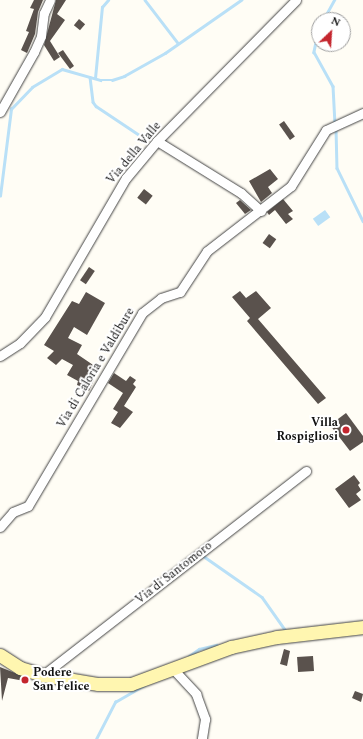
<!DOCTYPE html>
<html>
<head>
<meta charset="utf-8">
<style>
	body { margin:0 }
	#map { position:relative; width:363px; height:739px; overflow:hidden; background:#fffdf5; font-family:Spectral,serif }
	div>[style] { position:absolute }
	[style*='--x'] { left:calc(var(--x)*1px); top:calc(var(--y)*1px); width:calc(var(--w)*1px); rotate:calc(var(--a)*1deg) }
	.water>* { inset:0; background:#b9e0f7; transform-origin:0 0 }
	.stream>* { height:2.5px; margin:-1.25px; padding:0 1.25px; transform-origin:1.25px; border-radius:1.25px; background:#b9e0f7 }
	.building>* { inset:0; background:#5a524d; transform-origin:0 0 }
	.roads { filter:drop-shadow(0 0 1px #444) drop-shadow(0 0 1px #444) }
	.street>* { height:9px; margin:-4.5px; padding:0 4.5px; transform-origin:4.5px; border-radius:4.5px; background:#fff }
	.secondary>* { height:13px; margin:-6.5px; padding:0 6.5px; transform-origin:6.5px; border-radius:6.5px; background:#fff6b0 }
	.dots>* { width:11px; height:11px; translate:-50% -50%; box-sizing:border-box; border:2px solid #fff; border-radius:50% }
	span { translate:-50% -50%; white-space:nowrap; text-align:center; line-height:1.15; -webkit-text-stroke:4px #fff; paint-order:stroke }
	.street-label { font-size:12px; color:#111 }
	.poi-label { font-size:12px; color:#111; font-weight:700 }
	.right { translate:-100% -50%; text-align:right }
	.left { translate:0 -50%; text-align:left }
	.north { position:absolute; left:311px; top:12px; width:40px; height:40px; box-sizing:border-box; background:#fff; border:1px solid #a0a0a0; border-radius:50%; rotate:25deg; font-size:11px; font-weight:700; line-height:16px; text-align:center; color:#111 }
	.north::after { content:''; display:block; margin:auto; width:14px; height:18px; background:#c4262e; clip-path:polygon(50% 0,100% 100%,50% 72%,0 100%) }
</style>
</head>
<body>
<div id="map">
	<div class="water">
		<div style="left:325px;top:210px;width:9px;height:15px;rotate:54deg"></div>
	</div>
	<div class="stream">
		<div style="--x:145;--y:0;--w:54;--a:52.5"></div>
		<div style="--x:323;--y:20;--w:23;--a:-61"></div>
		<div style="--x:319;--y:28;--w:25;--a:102"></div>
		<div style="--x:314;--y:52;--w:39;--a:61"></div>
		<div style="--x:333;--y:86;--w:37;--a:87"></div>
		<div style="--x:90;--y:77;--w:25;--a:83"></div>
		<div style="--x:93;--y:102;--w:5;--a:53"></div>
		<div style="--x:96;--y:106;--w:58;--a:33.7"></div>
		<div style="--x:95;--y:78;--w:71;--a:-84.4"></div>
		<div style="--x:102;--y:7;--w:9;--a:-49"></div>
		<div style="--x:336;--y:128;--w:40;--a:88.6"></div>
		<div style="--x:337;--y:168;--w:59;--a:63.9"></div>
		<div style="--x:0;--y:196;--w:88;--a:-82.8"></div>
		<div style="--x:11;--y:109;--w:30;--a:-46"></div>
		<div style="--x:32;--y:87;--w:35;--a:-31"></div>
		<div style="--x:62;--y:69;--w:40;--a:16"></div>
		<div style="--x:100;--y:80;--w:12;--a:0"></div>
		<div style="--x:112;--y:80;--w:13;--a:-18"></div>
		<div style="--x:124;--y:76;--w:47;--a:-29.3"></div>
		<div style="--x:165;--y:53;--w:93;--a:-34.9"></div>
		<div style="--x:202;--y:555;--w:73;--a:35"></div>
		<div style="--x:262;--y:597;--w:42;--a:54.8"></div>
		<div style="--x:189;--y:656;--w:12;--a:-35"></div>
		<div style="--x:199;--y:649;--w:18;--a:-13"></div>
		<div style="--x:96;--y:739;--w:42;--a:-62.8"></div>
		<div style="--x:115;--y:702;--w:34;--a:-30"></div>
	</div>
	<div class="building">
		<div style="clip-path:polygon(34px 0,43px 0,38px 12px,35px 34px,27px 53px,21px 50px,29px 32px,26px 31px,34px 9px,30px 8px)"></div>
		<div style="clip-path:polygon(56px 0,66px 0,57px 14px,65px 20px,50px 41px,60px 57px,54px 61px,44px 45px)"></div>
		<div style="left:79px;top:19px;width:8px;height:8px;rotate:40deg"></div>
		<div style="clip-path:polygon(63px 50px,74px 66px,70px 69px,58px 53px)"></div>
		<div style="left:284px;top:121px;width:19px;height:6px;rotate:55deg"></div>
		<div style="clip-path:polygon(270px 169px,278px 179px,268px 187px,272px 193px,261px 202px,249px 181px)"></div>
		<div style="left:144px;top:189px;width:11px;height:11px;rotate:38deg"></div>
		<div style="clip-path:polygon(283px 199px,293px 211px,288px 214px,293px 219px,286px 224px,275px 210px,269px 215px,267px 212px)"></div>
		<div style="clip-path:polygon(240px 200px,251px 210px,245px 214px,236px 203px)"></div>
		<div style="left:269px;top:234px;width:9px;height:11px;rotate:36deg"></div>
		<div style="left:89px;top:267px;width:7px;height:16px;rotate:34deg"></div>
		<div style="clip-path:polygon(240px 291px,246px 298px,256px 291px,271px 308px,258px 319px,326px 398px,318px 404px,247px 321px,250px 318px,232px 297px)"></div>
		<div style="clip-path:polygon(86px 292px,105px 303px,87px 335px,74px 327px,68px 338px,82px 345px,77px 354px,99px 369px,89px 391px,77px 385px,78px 381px,67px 375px,73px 365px,62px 359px,56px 365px,47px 358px,54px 351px,44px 345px,72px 301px,79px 304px)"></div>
		<div style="clip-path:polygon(114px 373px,126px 381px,130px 376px,136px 380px,133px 384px,136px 387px,124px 406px,133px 412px,120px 428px,111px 423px,118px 412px,113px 409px,123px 393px,108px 383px)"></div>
		<div style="clip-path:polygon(346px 413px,363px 436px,363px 442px,350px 451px,330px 425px)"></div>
		<div style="clip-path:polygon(354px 475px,360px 483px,358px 485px,361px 490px,356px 494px,361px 500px,349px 508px,335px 489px)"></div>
		<div style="clip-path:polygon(284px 649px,290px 651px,287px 666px,280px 664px)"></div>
		<div style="left:313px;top:656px;width:15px;height:16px;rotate:86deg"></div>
		<div style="clip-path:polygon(0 667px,30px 679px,30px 682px,8px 678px,2px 701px)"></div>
		<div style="clip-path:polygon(355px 691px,363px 694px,361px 702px,352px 698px)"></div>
	</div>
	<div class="roads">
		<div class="street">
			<div style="--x:0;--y:112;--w:69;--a:-60.5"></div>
			<div style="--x:34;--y:52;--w:17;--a:-66"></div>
			<div style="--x:41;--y:36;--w:23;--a:-83"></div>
			<div style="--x:44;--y:13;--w:14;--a:-65"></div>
			<div style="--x:157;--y:141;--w:99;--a:31.8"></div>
			<div style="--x:241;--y:193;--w:27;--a:42"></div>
			<div style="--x:0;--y:356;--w:24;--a:-33"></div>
			<div style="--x:20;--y:343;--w:36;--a:-46"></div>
			<div style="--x:45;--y:317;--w:161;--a:-59.8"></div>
			<div style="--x:126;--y:178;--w:48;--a:-50"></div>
			<div style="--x:157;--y:141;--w:198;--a:-45.4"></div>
			<div style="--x:0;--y:527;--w:20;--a:-49"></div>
			<div style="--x:13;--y:512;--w:16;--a:-22"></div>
			<div style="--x:28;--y:506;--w:224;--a:-59.4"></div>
			<div style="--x:142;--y:313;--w:24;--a:-38"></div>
			<div style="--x:161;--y:298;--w:20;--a:-18"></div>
			<div style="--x:180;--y:292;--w:49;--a:-56.6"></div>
			<div style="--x:207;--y:251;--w:106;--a:-37.7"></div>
			<div style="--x:291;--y:186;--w:66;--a:-58"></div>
			<div style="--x:326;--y:130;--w:41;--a:-24.7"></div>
			<div style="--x:174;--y:670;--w:33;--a:47"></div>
			<div style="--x:196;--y:694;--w:27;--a:70"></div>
			<div style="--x:205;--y:719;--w:20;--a:99"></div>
			<div style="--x:43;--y:675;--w:333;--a:-37.8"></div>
		</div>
		<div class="secondary">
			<div style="--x:0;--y:655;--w:24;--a:33"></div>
			<div style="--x:20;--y:668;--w:24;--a:17"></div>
			<div style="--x:43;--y:675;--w:56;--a:9.3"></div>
			<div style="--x:98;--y:684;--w:33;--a:0"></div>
			<div style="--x:131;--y:684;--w:107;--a:-20.3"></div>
			<div style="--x:231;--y:647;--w:47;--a:-12.3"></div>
			<div style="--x:277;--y:637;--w:87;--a:-6.6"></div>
		</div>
	</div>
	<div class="dots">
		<div style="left:346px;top:430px;background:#c4262e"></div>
		<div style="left:25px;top:680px;background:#c4262e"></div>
	</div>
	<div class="street-label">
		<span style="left:134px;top:153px;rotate:-50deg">Via della Valle</span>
		<span style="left:96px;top:368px;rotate:-59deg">Via di Caloria e Valdibure</span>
		<span style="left:174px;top:573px;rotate:-38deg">Via di Santomoro</span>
	</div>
	<div class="poi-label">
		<span class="right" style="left:338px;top:430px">Villa<br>Rospigliosi</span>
		<span class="left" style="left:33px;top:680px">Podere<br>San Felice</span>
	</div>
	<div class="north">N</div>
</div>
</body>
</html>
